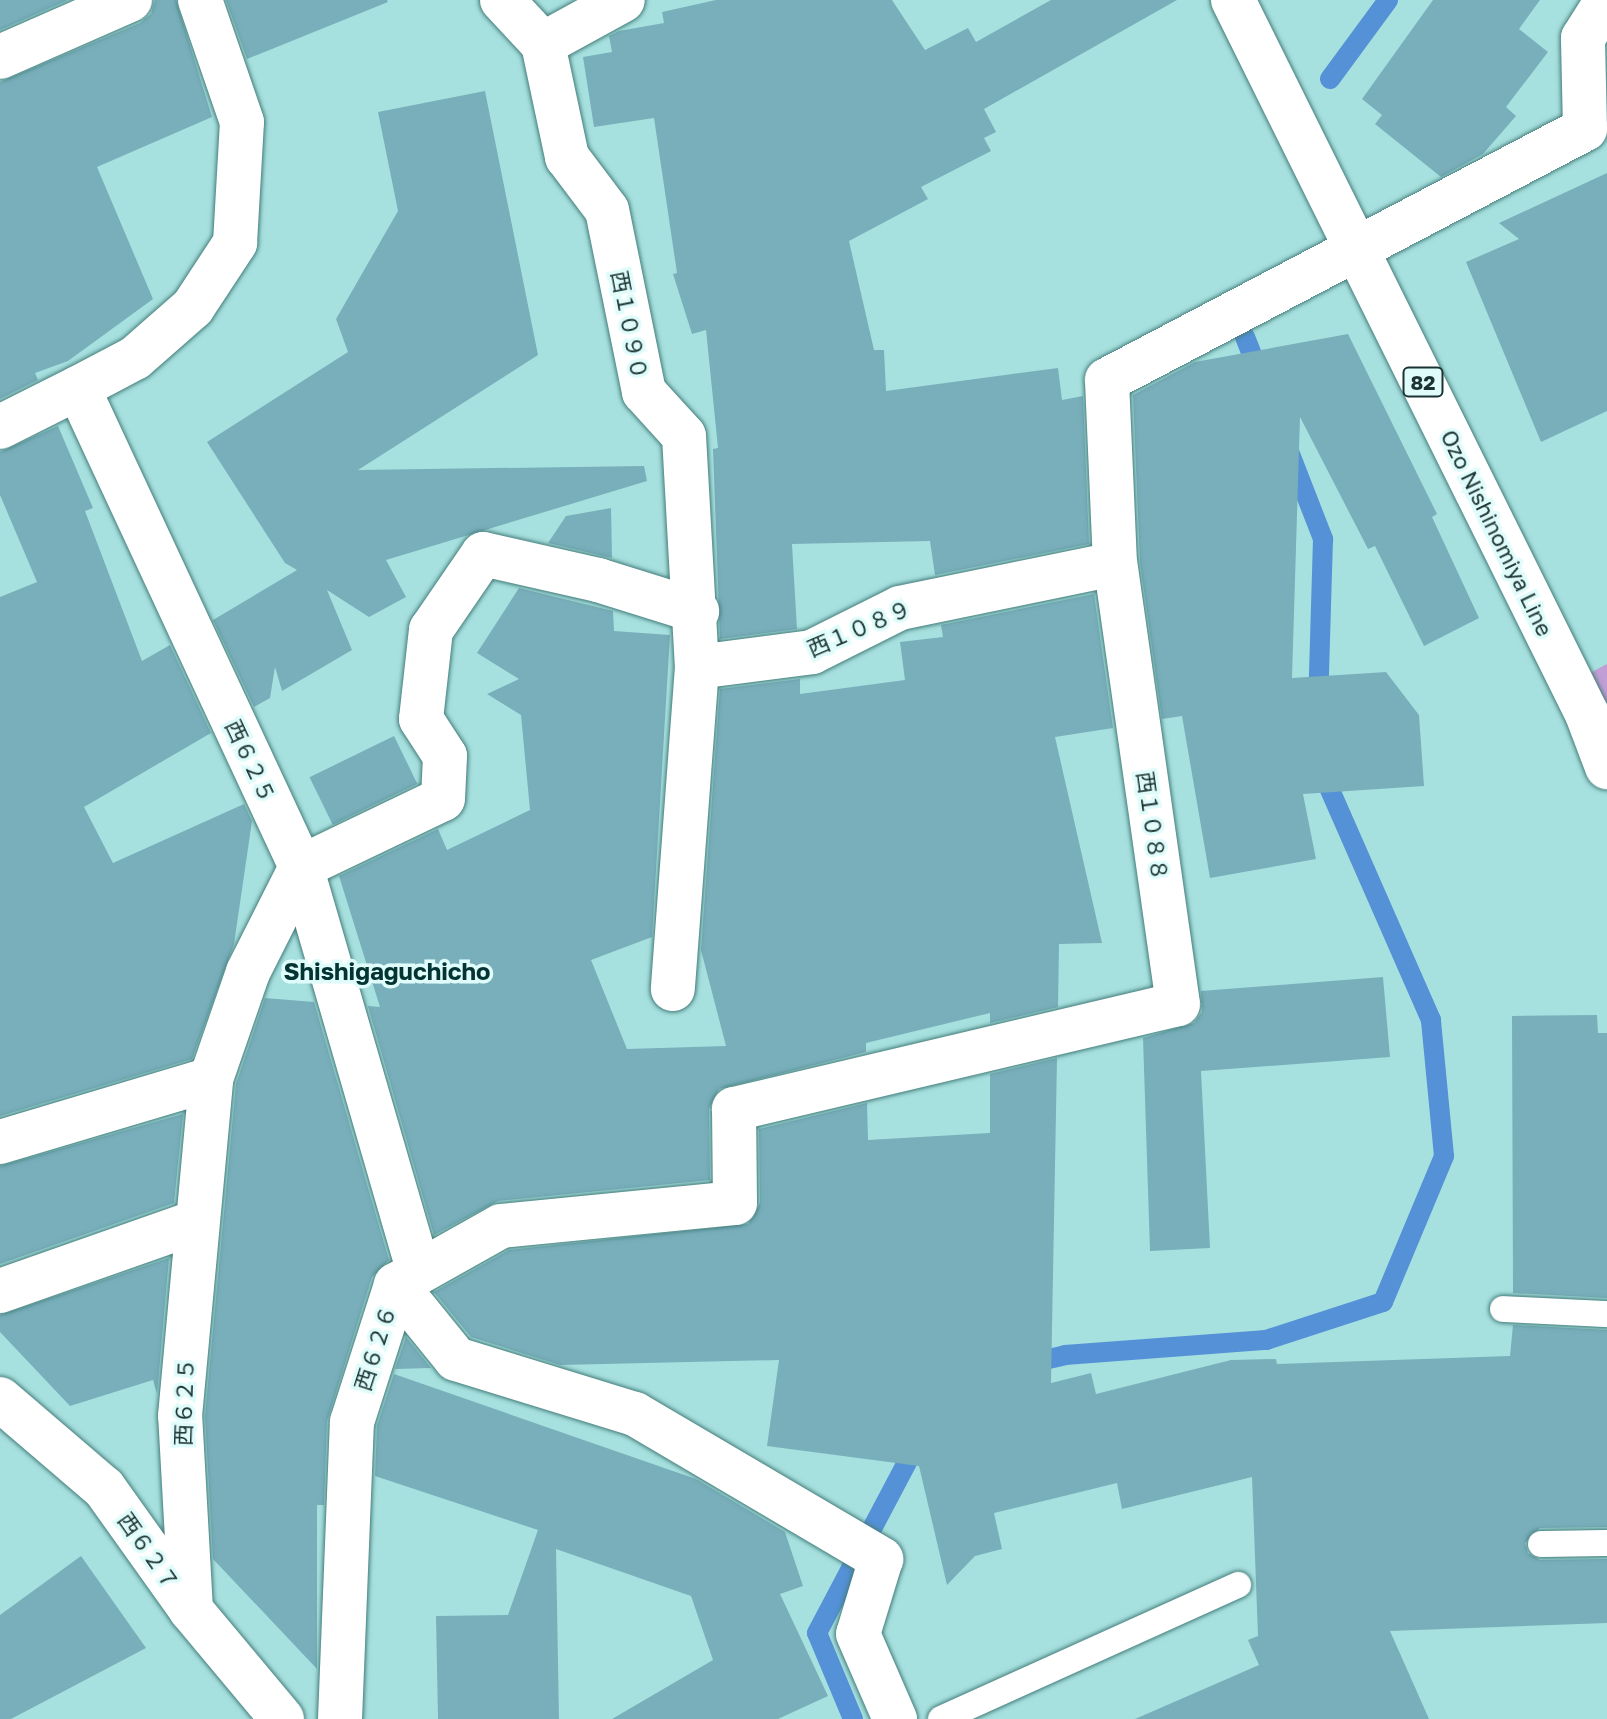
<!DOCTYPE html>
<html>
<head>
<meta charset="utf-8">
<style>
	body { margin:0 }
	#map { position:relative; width:1607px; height:1719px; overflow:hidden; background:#a7e1df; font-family:"Golos Text","Noto Sans JP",sans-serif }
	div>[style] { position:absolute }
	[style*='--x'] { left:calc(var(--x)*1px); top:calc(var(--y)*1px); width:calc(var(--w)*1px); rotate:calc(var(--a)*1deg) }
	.green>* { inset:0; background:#c19ed5 }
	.stream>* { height:20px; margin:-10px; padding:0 10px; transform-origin:10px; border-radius:10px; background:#5491d6 }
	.building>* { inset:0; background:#78afbb; transform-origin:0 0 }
	.roads { filter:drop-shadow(0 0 2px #447d7b) drop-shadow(0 0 2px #447d7b) }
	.service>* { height:26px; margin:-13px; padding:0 13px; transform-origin:13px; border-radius:13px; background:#fff }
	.minor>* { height:44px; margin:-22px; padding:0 22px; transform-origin:22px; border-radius:22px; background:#fff }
	.primary>* { height:44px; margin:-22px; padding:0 22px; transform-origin:22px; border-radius:22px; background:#fff }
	span { translate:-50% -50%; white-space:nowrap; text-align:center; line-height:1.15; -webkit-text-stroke:7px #dffcfb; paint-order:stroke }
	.shield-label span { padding:2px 6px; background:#dffcfb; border:2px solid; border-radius:6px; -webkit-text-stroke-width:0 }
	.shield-label { font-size:20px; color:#1b3332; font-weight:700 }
	.street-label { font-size:22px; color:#1b3332 }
	.neighbourhood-label { font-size:24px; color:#043333; font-weight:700 }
</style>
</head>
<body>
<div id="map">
	<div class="green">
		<div style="clip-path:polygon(1607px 664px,1607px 767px,1571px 683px)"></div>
	</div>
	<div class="stream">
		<div style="--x:1330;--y:79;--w:98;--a:-53.7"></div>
		<div style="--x:1245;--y:337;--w:41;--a:68.5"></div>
		<div style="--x:1288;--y:449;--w:97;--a:68.7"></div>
		<div style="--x:1323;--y:539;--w:164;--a:91.7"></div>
		<div style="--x:1027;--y:1364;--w:39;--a:-13"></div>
		<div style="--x:1065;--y:1355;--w:202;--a:-4.3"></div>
		<div style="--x:1266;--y:1340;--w:123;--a:-18"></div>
		<div style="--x:1383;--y:1302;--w:158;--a:-67.3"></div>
		<div style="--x:1444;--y:1156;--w:137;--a:-95.5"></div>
		<div style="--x:1431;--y:1020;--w:273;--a:-113.7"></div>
		<div style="--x:853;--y:1719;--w:93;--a:-112.7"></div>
		<div style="--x:817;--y:1633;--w:215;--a:-62.2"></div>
	</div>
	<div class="building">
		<div style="clip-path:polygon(0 0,68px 0,0 30px)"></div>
		<div style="clip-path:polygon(155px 0,176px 0,212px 117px,97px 167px,153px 299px,68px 361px,35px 373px,38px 380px,0 399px,0 82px,140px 23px,151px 14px)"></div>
		<div style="clip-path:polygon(226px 0,387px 0,388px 2px,247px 59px)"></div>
		<div style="clip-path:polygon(716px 0,892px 0,925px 50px,968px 28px,976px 42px,1051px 0,1177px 0,984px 109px,996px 132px,984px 138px,991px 151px,921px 187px,928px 199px,849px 241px,874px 350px,884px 350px,886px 391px,1058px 368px,1062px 400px,1083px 396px,1089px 544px,935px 575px,930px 541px,792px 544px,797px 629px,720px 639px,713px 449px,718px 448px,706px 330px,692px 334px,673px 274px,677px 273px,654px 118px,594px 127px,583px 57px,612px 52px,609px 36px,619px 31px,664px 23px,662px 12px)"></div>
		<div style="clip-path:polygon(1433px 0,1540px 0,1519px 29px,1548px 52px,1506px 107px,1516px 116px,1483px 154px,1441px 177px,1375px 124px,1382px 115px,1362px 99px)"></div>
		<div style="clip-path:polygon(485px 91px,538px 355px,358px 470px,644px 466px,647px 481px,386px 560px,406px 597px,369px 617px,327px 590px,352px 650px,282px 691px,275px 667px,270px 698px,254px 707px,213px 620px,297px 570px,285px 563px,207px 442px,348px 352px,336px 319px,398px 211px,378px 112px)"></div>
		<div style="clip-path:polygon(1607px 173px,1607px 411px,1541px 442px,1466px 262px,1519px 239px,1499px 223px)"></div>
		<div style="clip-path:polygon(1348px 334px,1437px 514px,1432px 517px,1479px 618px,1424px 646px,1375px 546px,1368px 549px,1300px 417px,1292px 678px,1386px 672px,1419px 715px,1424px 786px,1303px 794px,1316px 859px,1210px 878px,1182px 716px,1162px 719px,1140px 562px,1133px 395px,1195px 362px)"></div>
		<div style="clip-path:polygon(58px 426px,93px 508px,85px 511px,142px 661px,170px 645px,211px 733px,84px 807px,113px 863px,244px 804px,252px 821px,234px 944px,192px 1059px,0 1116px,0 597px,37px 582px,0 495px,0 452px)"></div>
		<div style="clip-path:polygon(611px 508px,612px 558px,548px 543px,566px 516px)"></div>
		<div style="clip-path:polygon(519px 588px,613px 611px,614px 631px,670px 635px,652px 937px,591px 960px,627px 1049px,726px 1046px,701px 950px,720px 689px,800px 679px,800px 694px,905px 680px,900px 642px,943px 637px,941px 625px,1094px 594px,1113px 728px,1055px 737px,1102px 943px,1059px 944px,1058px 1007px,990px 1023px,990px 1013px,866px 1043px,866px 1052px,719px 1089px,709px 1109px,710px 1180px,498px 1201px,434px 1235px,368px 1006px,380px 1007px,339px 876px,438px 829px,447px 850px,530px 810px,521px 715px,487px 694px,519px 679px,477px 653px)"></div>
		<div style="left:394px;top:736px;width:53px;height:94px;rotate:64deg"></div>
		<div style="clip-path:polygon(1383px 977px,1390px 1057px,1201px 1071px,1210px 1248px,1150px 1251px,1143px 1038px,1194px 1023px,1202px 1012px,1201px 991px)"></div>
		<div style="clip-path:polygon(265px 998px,314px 1002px,389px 1260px,372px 1277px,327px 1421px,324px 1505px,317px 1505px,317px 1669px,213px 1559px,205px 1416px,236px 1084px)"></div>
		<div style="clip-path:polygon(1597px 1015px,1598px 1033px,1607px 1033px,1607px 1298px,1513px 1293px,1512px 1016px)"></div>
		<div style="clip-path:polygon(1057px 1058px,1051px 1383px,1091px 1373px,1096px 1394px,1231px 1360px,1276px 1359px,1277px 1364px,1510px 1356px,1513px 1325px,1607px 1330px,1607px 1527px,1540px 1528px,1525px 1543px,1528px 1553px,1540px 1560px,1607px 1559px,1607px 1623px,1390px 1631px,1429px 1719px,1135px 1719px,1259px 1665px,1248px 1640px,1258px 1636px,1252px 1477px,1122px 1509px,1117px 1483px,994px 1513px,1002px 1549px,975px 1556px,947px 1585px,919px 1466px,767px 1446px,779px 1360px,560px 1365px,471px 1337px,434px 1292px,509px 1250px,748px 1224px,760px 1203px,759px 1129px,867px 1103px,868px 1140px,990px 1133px,990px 1074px)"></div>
		<div style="clip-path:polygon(183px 1114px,174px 1203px,0 1264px,0 1166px)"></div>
		<div style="clip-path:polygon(169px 1258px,157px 1394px,153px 1380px,70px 1406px,0 1332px,0 1315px)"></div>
		<div style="clip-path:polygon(406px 1337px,431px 1368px,395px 1369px)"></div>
		<div style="clip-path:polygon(394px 1374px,696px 1479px,785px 1532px,803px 1586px,780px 1594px,828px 1696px,778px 1719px,612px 1719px,713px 1660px,691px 1596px,556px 1549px,559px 1719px,438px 1719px,436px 1616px,508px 1615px,538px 1530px,375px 1476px,377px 1426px)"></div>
		<div style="clip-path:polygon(81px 1556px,146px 1648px,11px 1719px,0 1719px,0 1615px)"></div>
	</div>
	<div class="roads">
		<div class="service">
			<div style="--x:1503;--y:1309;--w:104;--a:2.8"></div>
			<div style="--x:1541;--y:1544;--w:66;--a:-0.9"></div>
			<div style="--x:941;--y:1719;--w:326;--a:-24.3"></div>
		</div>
		<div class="minor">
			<div style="--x:502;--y:0;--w:60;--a:47"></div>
			<div style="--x:543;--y:44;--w:116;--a:78"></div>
			<div style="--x:567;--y:157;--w:66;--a:53"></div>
			<div style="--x:607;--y:210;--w:186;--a:78.5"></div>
			<div style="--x:644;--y:392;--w:59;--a:47.7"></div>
			<div style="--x:684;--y:436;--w:231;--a:86.8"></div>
			<div style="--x:697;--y:667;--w:323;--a:94.3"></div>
			<div style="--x:543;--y:44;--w:91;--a:-28.8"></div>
			<div style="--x:0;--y:57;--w:142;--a:-23.7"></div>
			<div style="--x:0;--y:427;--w:87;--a:-26.6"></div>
			<div style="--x:697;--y:667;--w:116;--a:-7.4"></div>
			<div style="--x:812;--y:652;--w:98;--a:-26.6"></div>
			<div style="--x:900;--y:608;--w:219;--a:-11.6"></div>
			<div style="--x:0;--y:1142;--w:220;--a:-16.6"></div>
			<div style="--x:418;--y:1269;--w:419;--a:-106.2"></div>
			<div style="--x:301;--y:867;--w:157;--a:-25.6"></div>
			<div style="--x:443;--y:799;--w:43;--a:-87.3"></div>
			<div style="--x:445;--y:756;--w:44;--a:-123"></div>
			<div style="--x:421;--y:719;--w:90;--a:-83.6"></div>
			<div style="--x:431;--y:630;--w:92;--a:-55.6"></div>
			<div style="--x:483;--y:554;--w:118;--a:12.7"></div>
			<div style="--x:598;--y:580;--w:104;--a:17.4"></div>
			<div style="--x:396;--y:1285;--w:95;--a:51"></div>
			<div style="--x:456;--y:1359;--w:187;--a:17.1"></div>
			<div style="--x:635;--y:1414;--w:286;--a:30.5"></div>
			<div style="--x:881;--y:1559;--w:78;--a:107"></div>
			<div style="--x:858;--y:1634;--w:93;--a:66.5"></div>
			<div style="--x:0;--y:1291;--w:208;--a:-19.4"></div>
			<div style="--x:0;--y:1399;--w:137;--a:40.6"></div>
			<div style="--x:104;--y:1488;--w:150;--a:54.5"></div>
			<div style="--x:191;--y:1610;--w:142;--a:50.1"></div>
			<div style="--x:191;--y:1610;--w:194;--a:-93.2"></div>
			<div style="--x:180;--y:1416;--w:338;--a:-84.7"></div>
			<div style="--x:211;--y:1079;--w:113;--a:-70.9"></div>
			<div style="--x:248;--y:972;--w:118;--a:-63.2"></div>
			<div style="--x:301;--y:867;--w:528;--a:-114.96"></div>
			<div style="--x:78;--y:388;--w:64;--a:-27.8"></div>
			<div style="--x:135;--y:358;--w:77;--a:-41.3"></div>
			<div style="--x:193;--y:307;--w:77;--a:-56.7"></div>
			<div style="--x:235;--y:243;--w:121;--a:-86.7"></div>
			<div style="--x:242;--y:122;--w:129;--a:-109"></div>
			<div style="--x:340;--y:1719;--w:297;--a:-87.7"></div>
			<div style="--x:352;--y:1422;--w:144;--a:-72.2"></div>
			<div style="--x:396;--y:1285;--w:120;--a:-29.3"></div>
			<div style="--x:501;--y:1226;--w:235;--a:-5.6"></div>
			<div style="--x:735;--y:1203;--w:94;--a:-90.6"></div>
			<div style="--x:734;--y:1109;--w:456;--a:-13.3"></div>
			<div style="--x:1178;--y:1004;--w:444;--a:-98.1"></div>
			<div style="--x:1115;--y:564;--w:184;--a:-92.5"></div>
			<div style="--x:1107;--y:380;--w:540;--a:-27.7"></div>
			<div style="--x:1585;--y:129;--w:91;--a:-91.3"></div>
			<div style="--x:1583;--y:38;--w:45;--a:-57.7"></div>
		</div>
		<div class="primary">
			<div style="--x:1233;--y:0;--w:797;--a:63.63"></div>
			<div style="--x:1587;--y:714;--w:57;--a:69.3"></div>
		</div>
	</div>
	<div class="shield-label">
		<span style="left:1423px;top:382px">82</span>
	</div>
	<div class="street-label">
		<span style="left:630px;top:325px;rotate:79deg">西１０９０</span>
		<span style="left:1497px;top:533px;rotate:64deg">Ozo Nishinomiya Line</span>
		<span style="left:859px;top:628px;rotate:-23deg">西１０８９</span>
		<span style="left:251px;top:761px;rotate:65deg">西６２５</span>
		<span style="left:1153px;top:826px;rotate:82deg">西１０８８</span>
		<span style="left:375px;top:1348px;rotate:-72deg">西６２６</span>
		<span style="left:184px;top:1402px;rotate:-88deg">西６２５</span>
		<span style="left:149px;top:1551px;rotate:55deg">西６２７</span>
	</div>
	<div class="neighbourhood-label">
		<span style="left:387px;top:971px">Shishigaguchicho</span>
	</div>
</div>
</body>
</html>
